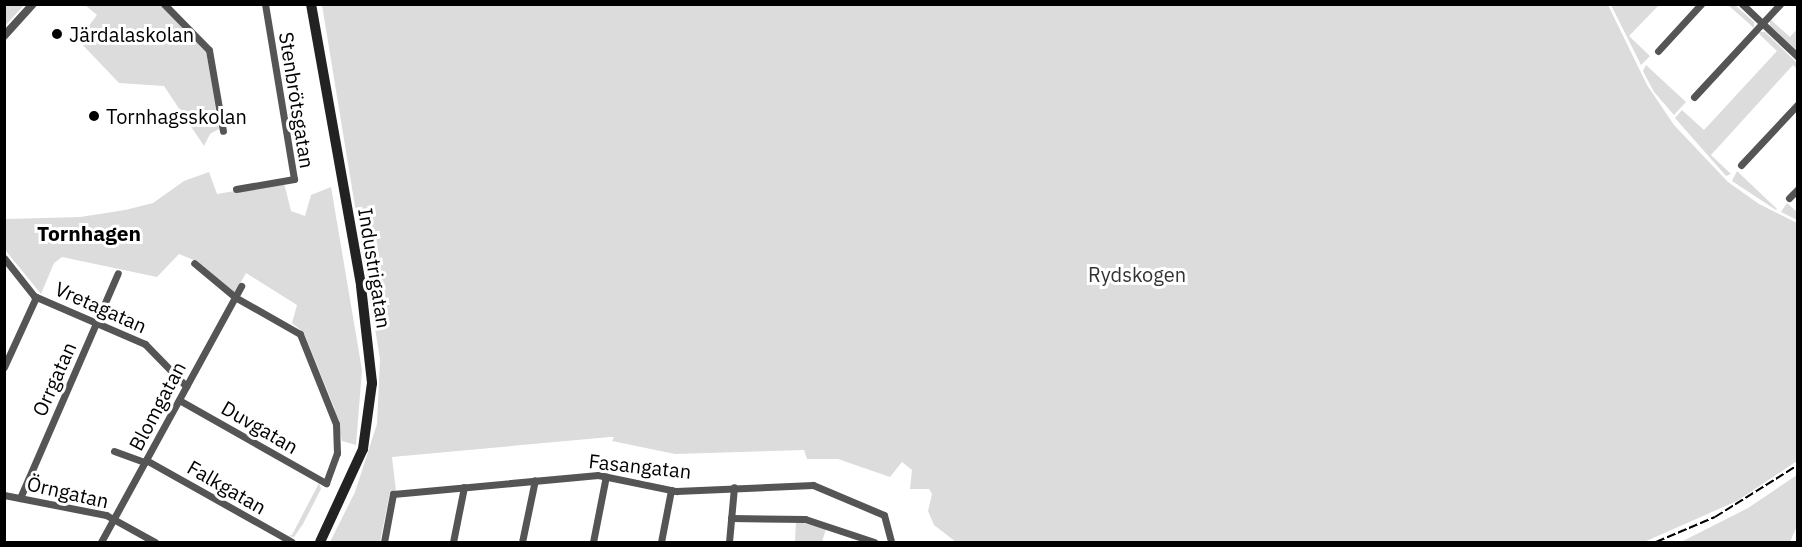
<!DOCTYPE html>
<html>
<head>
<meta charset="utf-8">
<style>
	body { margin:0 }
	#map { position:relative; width:1802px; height:547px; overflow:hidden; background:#fff; font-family:"IBM Plex Sans",sans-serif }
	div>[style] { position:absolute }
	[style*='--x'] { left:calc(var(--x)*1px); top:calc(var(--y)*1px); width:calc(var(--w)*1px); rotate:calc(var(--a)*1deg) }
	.green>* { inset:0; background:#dcdcdc }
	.minor>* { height:7px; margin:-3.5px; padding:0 3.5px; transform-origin:3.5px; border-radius:3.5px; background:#555 }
	.tertiary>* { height:8px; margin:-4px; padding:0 4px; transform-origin:4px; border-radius:4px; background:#555 }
	.secondary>* { height:10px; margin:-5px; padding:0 5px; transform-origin:5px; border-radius:5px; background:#222 }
	.rail>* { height:2px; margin-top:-1px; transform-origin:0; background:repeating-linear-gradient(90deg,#000 0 9px,transparent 0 12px) }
	.dots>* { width:16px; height:16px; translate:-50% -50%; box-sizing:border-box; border:3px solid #fff; border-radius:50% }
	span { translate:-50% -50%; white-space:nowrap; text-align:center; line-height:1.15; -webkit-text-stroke:6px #fff; paint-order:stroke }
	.poi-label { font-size:20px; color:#000 }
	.left { translate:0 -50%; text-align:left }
	.street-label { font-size:20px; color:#000 }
	.park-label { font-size:20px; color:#333 }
	.neighbourhood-label { font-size:21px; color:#000; font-weight:700 }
	.frame { position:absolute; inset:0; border:6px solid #000; pointer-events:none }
</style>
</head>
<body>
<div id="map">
	<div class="green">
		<div style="clip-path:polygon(5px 4px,24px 5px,5px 26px,4px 5px)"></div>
		<div style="clip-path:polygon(85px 5px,161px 5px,206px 50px,219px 129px,210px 134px,204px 146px,164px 86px,119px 83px,78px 40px,97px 15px)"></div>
		<div style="clip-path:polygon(322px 5px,1608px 5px,1647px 85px,1674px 125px,1728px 182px,1759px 204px,1797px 223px,1797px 461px,1737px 501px,1644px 542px,956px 542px,934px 525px,928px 511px,932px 494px,929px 489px,910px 489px,912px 470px,902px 462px,890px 477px,838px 459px,807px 459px,804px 450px,675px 454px,612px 441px,614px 437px,610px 437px,392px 457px,396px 491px,390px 492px,380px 542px,330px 542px,355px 492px,377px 424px,380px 359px)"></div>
		<div style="clip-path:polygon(1611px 5px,1659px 5px,1629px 36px,1650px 56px,1641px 65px)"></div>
		<div style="clip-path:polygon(1728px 5px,1735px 5px,1754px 22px,1754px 28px)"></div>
		<div style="clip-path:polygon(1770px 19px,1790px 37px,1797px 29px,1797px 51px,1770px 26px)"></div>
		<div style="clip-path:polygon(1757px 32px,1765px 32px,1797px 63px,1797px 69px,1793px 65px,1711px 155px,1731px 174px,1726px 176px,1675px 118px,1682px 110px,1704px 130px,1777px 51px)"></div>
		<div style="clip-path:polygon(1646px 65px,1686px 102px,1674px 115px,1654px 92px,1643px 71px)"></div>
		<div style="clip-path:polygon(1737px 171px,1777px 209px,1776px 210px,1732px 181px)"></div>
		<div style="clip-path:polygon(209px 172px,217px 194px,284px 183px,291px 211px,305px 216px,311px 195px,331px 187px,362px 370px,356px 445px,342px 441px,334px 407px,304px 333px,292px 323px,297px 305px,246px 273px,235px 293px,196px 261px,179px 254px,157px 277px,62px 257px,54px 263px,41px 294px,5px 250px,5px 219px,80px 217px,125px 210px,153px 203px,184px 181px)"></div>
		<div style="clip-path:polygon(1787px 203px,1797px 212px,1797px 220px,1781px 212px)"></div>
		<div style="clip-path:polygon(1797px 475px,1797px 526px,1790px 542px,1681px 542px,1748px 508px)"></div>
		<div style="clip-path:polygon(319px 483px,321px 489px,303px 524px,294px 537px,288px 536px,292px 535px)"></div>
		<div style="clip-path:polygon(796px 521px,826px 529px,822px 542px,795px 542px)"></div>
	</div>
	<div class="minor">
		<div style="--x:164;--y:4;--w:64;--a:45.6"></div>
		<div style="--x:209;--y:50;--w:82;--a:80.2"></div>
		<div style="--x:1742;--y:4;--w:77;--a:43.4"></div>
		<div style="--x:1658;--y:51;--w:64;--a:-47.5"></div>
		<div style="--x:1694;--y:97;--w:127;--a:-47.2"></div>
		<div style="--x:1741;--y:165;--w:83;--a:-46.9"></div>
		<div style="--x:236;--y:189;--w:59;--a:-9.8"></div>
		<div style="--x:294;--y:179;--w:177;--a:-99.4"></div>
		<div style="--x:1789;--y:198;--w:13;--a:-45"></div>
		<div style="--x:4;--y:258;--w:48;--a:51.7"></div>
		<div style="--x:34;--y:296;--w:121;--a:23.4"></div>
		<div style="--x:145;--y:344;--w:59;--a:45.7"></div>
		<div style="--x:4;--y:367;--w:77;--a:-65.4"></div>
		<div style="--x:179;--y:400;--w:169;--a:29.5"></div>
		<div style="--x:326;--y:483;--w:32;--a:-70"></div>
		<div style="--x:337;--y:453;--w:29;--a:-92"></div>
		<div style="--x:336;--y:424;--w:97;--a:-111.8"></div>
		<div style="--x:300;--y:334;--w:75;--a:-150.4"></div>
		<div style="--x:235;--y:297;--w:53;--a:-140.3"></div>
		<div style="--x:114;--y:451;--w:33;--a:20"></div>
		<div style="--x:146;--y:460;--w:167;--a:29.3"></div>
		<div style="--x:4;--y:495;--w:104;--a:11.1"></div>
		<div style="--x:106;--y:515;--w:56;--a:28.9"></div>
		<div style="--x:20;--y:498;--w:245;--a:-66.5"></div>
		<div style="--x:731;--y:518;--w:74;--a:0.8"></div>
		<div style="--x:805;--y:519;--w:73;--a:18.4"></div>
		<div style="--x:101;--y:542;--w:292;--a:-61.3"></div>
		<div style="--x:384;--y:542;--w:49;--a:-79.4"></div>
		<div style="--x:393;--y:494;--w:206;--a:-5.3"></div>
		<div style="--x:598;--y:475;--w:80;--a:11.6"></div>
		<div style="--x:676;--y:491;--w:137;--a:-2.5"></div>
		<div style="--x:813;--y:485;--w:77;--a:22.9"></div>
		<div style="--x:884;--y:515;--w:28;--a:75"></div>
		<div style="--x:453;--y:542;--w:56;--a:-78.7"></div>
		<div style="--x:522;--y:542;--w:63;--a:-78.2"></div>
		<div style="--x:593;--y:542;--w:67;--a:-78.9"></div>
		<div style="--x:661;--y:542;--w:53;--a:-79.1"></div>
		<div style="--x:729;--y:542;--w:55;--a:-84.8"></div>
	</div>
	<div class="tertiary">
		<div style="--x:4;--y:36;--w:43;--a:-47.8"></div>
	</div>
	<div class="secondary">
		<div style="--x:311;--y:4;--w:286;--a:79.9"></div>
		<div style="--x:361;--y:286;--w:98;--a:83.5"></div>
		<div style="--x:372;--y:383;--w:67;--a:97.8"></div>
		<div style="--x:363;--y:449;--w:102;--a:114.8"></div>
	</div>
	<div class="rail">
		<div style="--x:1656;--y:542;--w:64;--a:-23"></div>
		<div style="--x:1715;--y:517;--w:98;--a:-32.1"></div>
	</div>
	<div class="dots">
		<div style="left:57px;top:34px;background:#000"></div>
		<div style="left:94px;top:116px;background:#000"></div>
	</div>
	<div class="poi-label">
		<span class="left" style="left:69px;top:34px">Järdalaskolan</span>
		<span class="left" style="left:106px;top:116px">Tornhagsskolan</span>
	</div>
	<div class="street-label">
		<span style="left:297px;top:100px;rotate:81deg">Stenbrötsgatan</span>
		<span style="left:375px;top:268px;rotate:81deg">Industrigatan</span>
		<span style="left:101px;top:307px;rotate:24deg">Vretagatan</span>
		<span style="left:54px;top:379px;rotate:-66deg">Orrgatan</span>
		<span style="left:157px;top:406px;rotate:-62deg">Blomgatan</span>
		<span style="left:260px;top:427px;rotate:30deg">Duvgatan</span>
		<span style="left:640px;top:466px;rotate:6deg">Fasangatan</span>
		<span style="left:227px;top:487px;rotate:30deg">Falkgatan</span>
		<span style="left:68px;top:492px;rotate:13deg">Örngatan</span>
	</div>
	<div class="park-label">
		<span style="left:1137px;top:274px">Rydskogen</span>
	</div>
	<div class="neighbourhood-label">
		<span style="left:89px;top:233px">Tornhagen</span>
	</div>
	<div class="frame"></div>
</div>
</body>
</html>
